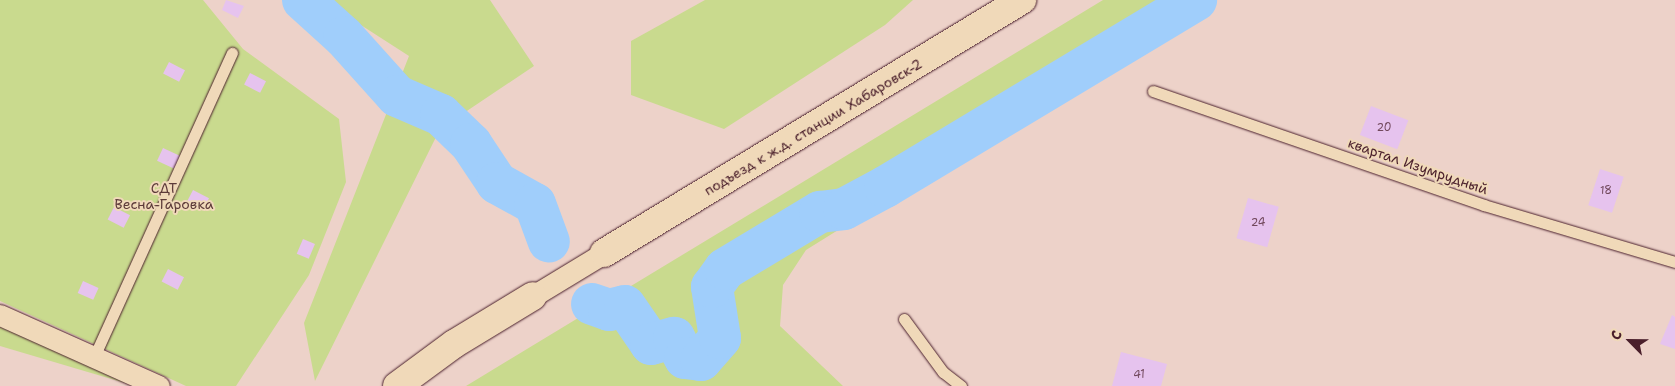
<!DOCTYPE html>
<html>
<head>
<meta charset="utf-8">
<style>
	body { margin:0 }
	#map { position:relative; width:1675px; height:386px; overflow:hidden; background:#edd2c9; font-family:"Shantell Sans",sans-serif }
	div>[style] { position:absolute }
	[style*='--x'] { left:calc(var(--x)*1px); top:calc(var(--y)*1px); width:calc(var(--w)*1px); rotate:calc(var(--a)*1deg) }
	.green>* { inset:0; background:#c9da8e }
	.river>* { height:42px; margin:-21px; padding:0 21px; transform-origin:21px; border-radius:21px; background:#a0cefb }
	.building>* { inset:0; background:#e6c3ee; transform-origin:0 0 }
	.roads { filter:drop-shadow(0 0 1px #4a1f2b) drop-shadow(0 0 1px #4a1f2b) }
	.lane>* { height:11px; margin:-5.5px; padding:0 5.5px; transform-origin:5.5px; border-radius:5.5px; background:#f0d9b9 }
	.street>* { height:21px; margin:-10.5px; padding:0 10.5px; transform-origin:10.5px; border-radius:10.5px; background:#f0d9b9 }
	.secondary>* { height:28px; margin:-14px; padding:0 14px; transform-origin:14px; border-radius:14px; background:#f0d9b9 }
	span { translate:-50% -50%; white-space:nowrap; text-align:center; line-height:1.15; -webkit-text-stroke:4px #f0d9b9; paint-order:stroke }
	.number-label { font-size:11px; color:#71485c }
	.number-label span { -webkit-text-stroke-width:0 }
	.street-label { font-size:14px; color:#4a1f2b }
	.park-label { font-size:14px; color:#5d3b3a }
	.north { position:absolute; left:1605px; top:316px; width:50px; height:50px; -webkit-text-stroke:4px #f0d9b9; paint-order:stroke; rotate:293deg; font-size:14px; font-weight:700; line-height:20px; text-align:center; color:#4a1f2b }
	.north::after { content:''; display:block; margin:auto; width:18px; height:22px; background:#4a1f2b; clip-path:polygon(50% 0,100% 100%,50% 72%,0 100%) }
</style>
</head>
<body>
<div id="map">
	<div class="green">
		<div style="clip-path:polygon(0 0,203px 0,243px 49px,339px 119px,346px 182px,309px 275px,236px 386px,186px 386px,0 301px)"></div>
		<div style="clip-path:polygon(322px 0,490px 0,534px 66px,440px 129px,315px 381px,304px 323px,409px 56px)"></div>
		<div style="clip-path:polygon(705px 0,913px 0,885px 25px,724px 129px,631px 95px,631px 41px)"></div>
		<div style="clip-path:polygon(1103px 0,1208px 0,806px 250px,783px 285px,780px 326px,843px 386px,466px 386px)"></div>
		<div style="clip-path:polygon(0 324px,135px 386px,0 346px)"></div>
	</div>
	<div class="river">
		<div style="--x:303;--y:0;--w:55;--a:42.1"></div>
		<div style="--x:344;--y:37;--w:79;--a:48.1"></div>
		<div style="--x:397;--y:96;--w:48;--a:23.4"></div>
		<div style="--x:441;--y:115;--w:42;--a:44"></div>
		<div style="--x:471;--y:144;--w:47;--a:56.3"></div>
		<div style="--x:497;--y:183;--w:43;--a:28.9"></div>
		<div style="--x:535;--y:204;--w:40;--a:69.8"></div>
		<div style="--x:592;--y:304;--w:18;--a:19"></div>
		<div style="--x:609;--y:310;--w:16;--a:-14"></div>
		<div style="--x:625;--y:306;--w:46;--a:55.6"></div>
		<div style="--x:651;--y:344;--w:24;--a:-15"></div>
		<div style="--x:674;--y:338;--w:23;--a:61"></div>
		<div style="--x:685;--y:358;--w:16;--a:7"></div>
		<div style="--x:701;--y:360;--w:29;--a:-49"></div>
		<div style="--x:720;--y:338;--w:52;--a:-98.9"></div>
		<div style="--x:712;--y:287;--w:22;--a:-54"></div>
		<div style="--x:725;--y:269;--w:111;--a:-31"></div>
		<div style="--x:820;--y:212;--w:24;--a:-7"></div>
		<div style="--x:844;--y:209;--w:47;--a:-28.2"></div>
		<div style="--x:885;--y:187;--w:363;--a:-31"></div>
	</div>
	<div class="building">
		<div style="clip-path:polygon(226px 0,244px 6px,238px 18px,222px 10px)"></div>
		<div style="left:169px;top:62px;width:18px;height:13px;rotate:27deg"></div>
		<div style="left:250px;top:73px;width:18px;height:13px;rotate:27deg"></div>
		<div style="left:1371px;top:106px;width:40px;height:31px;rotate:21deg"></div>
		<div style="left:163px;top:148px;width:19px;height:14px;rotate:25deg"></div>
		<div style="left:1600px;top:169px;width:25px;height:38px;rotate:18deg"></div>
		<div style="left:193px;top:190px;width:18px;height:13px;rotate:27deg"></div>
		<div style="left:1248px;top:198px;width:32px;height:42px;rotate:16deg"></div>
		<div style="left:114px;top:207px;width:18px;height:14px;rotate:27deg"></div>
		<div style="left:303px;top:239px;width:13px;height:16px;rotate:23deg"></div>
		<div style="left:168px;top:269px;width:18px;height:14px;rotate:27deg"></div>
		<div style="left:83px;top:281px;width:17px;height:13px;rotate:24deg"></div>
		<div style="clip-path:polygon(1672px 315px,1675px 317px,1675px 349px,1660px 344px)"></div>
		<div style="clip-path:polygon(1121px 352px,1167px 364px,1161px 386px,1112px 386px)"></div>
	</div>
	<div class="roads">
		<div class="lane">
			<div style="--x:1153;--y:91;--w:350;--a:19"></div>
			<div style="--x:1484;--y:205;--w:199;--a:16.6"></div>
			<div style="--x:904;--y:319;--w:66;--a:53.7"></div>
			<div style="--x:943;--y:372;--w:23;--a:38"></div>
			<div style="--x:94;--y:357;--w:334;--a:-65.6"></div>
		</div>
		<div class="street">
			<div style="--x:533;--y:296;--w:83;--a:-31.2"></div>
			<div style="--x:0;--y:315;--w:174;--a:24.1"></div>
		</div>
		<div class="secondary">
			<div style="--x:604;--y:253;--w:489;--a:-31.2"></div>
			<div style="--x:397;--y:386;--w:71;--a:-36.4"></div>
			<div style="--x:454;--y:344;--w:92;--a:-31.3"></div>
		</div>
	</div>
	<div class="number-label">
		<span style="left:1384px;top:128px">20</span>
		<span style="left:1606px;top:191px">18</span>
		<span style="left:1258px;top:223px">24</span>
		<span style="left:1139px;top:375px">41</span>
	</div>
	<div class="street-label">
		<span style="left:813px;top:127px;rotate:-31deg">подъезд к ж.д. станции Хабаровск-2</span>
		<span style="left:1418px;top:166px;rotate:19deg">квартал Изумрудный</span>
	</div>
	<div class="park-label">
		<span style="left:164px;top:196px">СДТ<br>Весна-Гаровка</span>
	</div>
	<div class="north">С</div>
</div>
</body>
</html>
